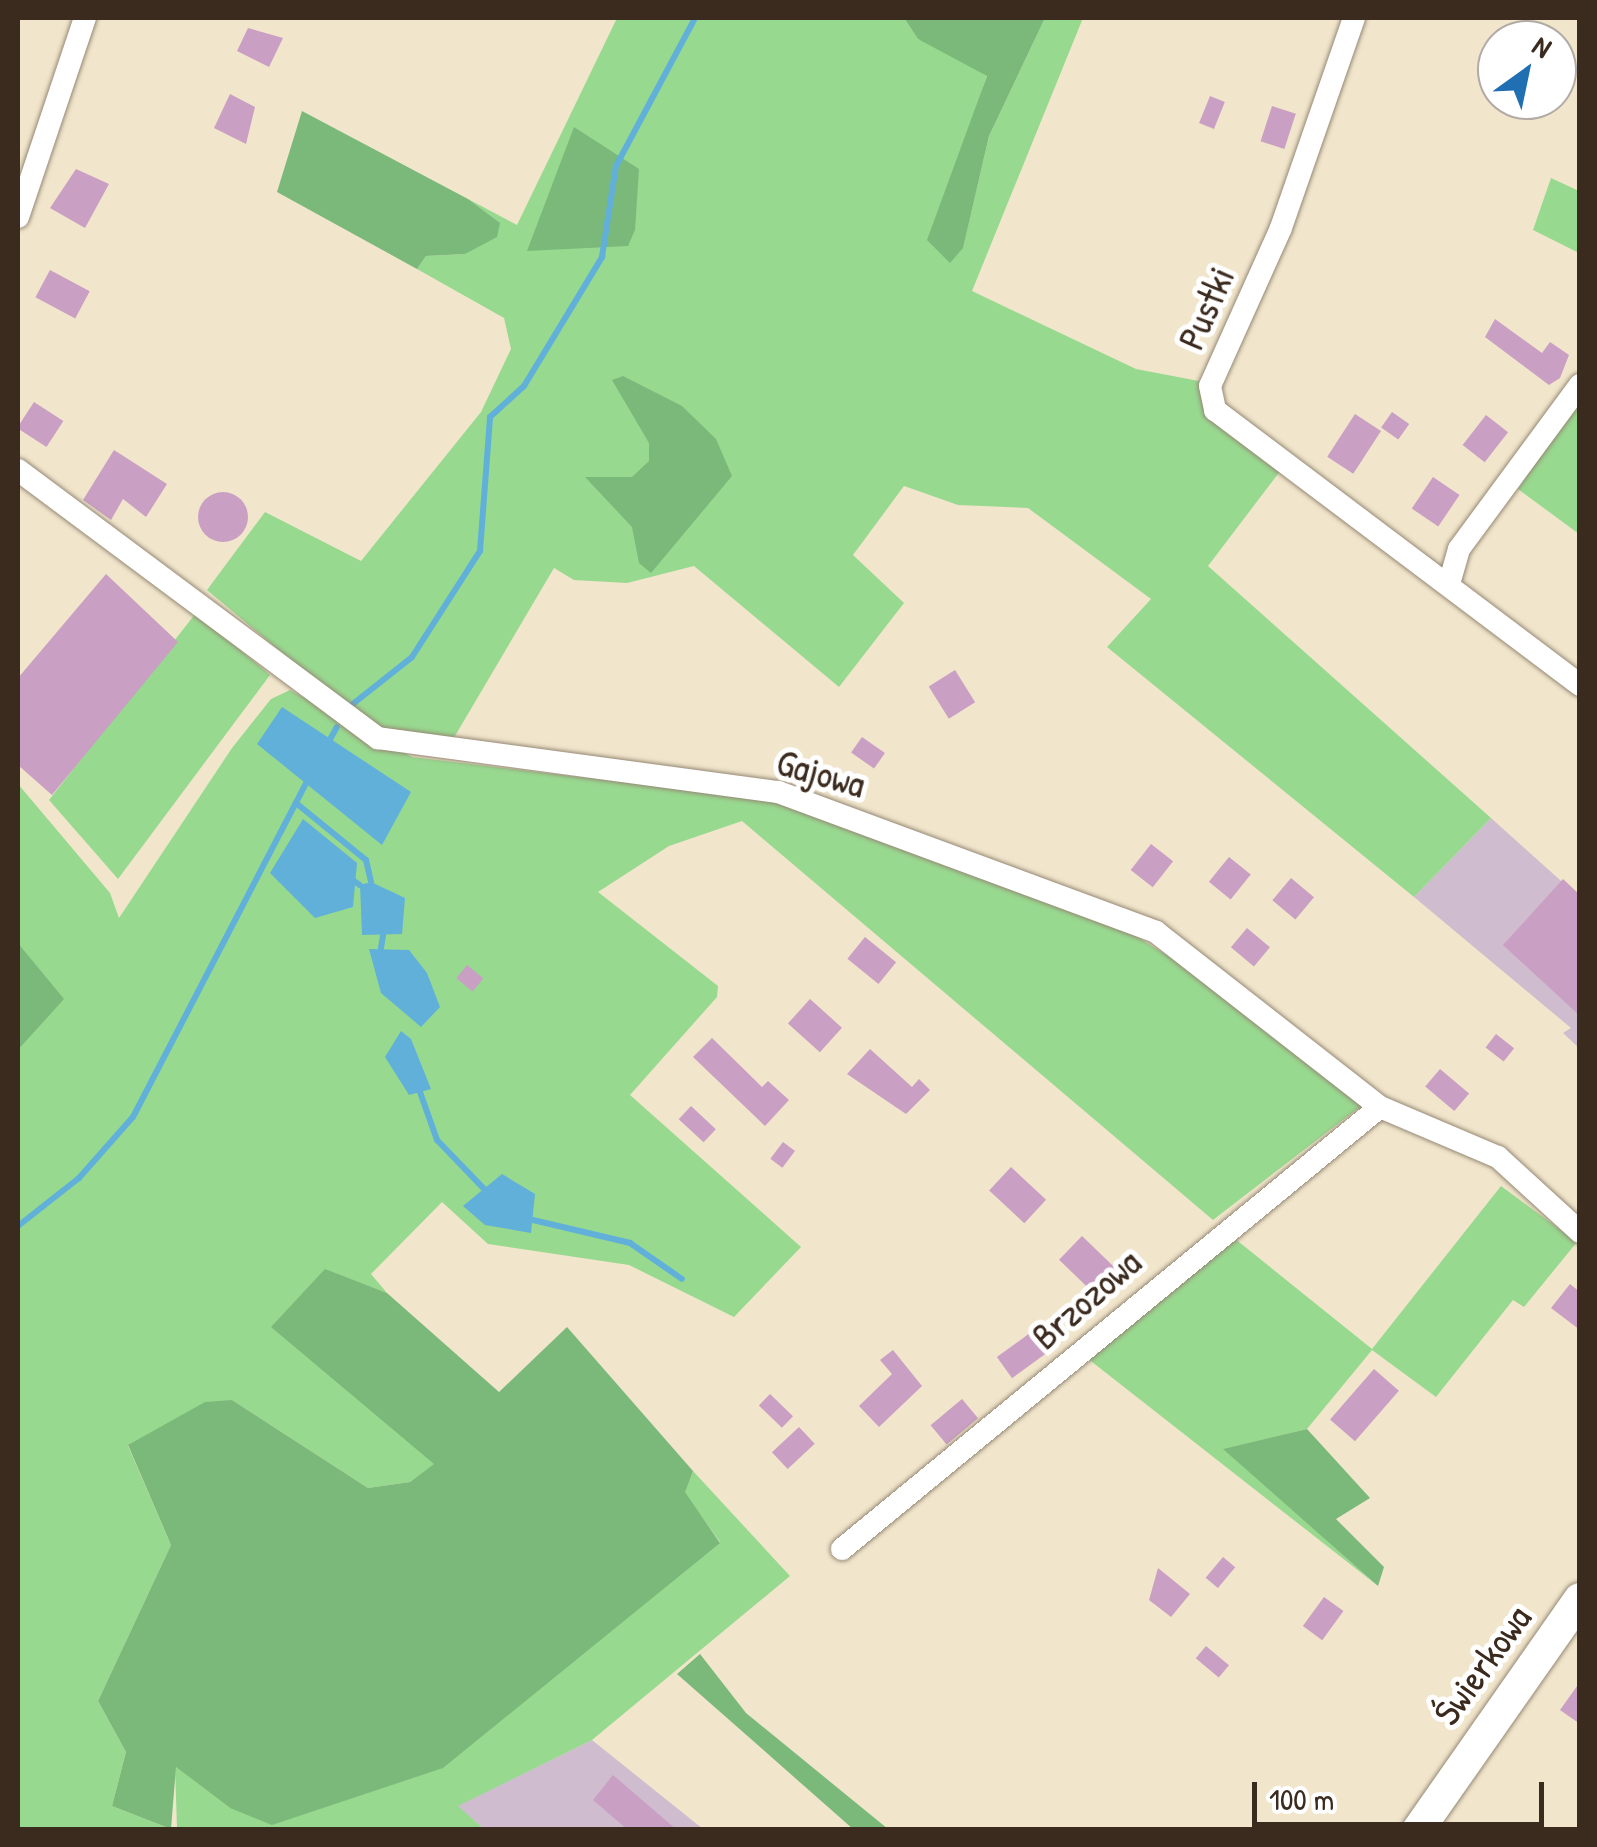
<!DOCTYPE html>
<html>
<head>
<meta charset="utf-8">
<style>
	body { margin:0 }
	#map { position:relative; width:1597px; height:1847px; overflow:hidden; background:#f1e6cc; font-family:"Patrick Hand",sans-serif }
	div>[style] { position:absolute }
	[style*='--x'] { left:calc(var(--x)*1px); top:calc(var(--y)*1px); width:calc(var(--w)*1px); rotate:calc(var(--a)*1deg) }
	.industrial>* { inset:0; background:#cfbdcf }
	.green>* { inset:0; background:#98d990 }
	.forest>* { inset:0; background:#7ab97a }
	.water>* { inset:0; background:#60b0da }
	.stream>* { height:6px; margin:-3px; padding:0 3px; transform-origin:3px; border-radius:3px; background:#60b0da }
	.building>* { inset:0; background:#c99fc3; transform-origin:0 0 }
	.round { border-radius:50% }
	.roads { filter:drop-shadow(0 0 2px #968875) drop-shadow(0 0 2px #968875) }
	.street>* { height:22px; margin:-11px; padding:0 11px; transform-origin:11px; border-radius:11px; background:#fff }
	.secondary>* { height:32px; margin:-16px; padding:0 16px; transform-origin:16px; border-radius:16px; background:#fff }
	span { translate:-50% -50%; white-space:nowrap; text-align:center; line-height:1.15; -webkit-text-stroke:10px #fff; paint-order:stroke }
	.street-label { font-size:38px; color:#3b2a1e }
	.frame { position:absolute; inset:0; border:20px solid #3b2a1e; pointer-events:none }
	.north { position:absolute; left:1477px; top:20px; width:100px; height:100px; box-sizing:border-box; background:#fff; border:2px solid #b1aaa5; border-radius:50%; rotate:33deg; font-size:28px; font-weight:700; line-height:40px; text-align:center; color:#3b2a1e }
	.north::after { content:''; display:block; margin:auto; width:35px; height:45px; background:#1f6fb2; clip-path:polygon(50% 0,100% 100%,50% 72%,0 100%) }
	.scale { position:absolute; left:1252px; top:1782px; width:292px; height:45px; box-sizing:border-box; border:5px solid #3b2a1e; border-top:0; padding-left:12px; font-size:30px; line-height:35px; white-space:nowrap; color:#3b2a1e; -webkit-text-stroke:8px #fff; paint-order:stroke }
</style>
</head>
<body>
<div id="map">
	<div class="industrial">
		<div style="clip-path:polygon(1491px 818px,1579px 897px,1579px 1048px,1563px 1033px,1571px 1028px,1414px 897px)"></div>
		<div style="clip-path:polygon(592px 1740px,703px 1829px,484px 1829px,457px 1806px)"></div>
	</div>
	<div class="green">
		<div style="clip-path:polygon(617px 18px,904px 18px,918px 39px,963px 57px,987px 75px,967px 136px,963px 247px,989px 136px,1045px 18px,1083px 18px,972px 291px,1136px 369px,1199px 381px,1220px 422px,1281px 470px,1208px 566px,1491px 818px,1414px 897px,1107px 647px,1151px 599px,1028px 508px,958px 505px,904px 486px,853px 555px,904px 603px,839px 687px,694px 566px,627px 583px,574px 580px,554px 568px,452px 741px,403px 742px,348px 708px,207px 590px,265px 512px,361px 561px,481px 412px,511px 349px,504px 318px,417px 269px,426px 256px,465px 254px,499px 223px,468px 199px,517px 225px)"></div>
		<div style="clip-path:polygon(1551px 178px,1579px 191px,1579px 253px,1533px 230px)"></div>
		<div style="clip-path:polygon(1579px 399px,1579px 534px,1518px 489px)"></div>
		<div style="clip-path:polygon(196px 613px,270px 675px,118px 879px,49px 800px)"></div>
		<div style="clip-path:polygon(290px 690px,412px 757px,779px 801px,1113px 922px,1222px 989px,1361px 1106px,1213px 1220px,742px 821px,669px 846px,598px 892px,718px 986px,717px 997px,630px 1095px,801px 1247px,734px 1317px,629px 1265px,488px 1244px,442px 1202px,371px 1274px,387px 1293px,325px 1270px,435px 1464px,410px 1482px,368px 1488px,232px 1400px,128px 1446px,171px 1545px,98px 1701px,126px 1752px,112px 1806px,171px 1829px,18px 1829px,18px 1050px,63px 999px,18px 943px,18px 784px,110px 893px,119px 918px,232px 748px,271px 699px)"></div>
		<div style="clip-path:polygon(1501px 1186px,1577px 1242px,1524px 1307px,1513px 1300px,1436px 1397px,1372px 1350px,1307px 1429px,1224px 1449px,1378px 1586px,1087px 1358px,1229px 1234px,1372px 1349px)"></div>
		<div style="clip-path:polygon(693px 1471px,790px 1576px,592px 1740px,458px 1806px,484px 1829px,177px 1829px,175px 1766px,230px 1808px,720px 1542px,684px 1492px)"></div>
	</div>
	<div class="forest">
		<div style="clip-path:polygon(904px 18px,1045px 18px,989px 136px,963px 248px,950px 263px,927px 240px,987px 76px,918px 39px)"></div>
		<div style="clip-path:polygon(302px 111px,468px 199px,500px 223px,497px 237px,465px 254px,426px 256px,417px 269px,277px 192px)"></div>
		<div style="clip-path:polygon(574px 127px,639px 169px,635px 230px,628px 246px,527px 251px)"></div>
		<div style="clip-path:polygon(623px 376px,682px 406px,716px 439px,732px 476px,651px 573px,639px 563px,632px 527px,585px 477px,632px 477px,649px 461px,649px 443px,612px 380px)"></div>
		<div style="clip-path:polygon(18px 943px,64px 999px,18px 1050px)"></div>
		<div style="clip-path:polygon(325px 1269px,387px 1293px,499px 1392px,567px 1327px,693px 1471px,685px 1492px,720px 1543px,443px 1768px,272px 1825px,230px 1808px,176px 1767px,171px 1829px,112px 1806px,126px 1752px,98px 1701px,171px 1545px,128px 1445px,205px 1402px,232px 1400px,368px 1488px,410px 1482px,434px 1464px,271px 1327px)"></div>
		<div style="clip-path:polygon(1307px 1429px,1370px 1498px,1336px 1519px,1384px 1567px,1378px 1586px,1223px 1449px)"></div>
		<div style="clip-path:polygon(700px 1654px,746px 1713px,888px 1829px,853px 1829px,677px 1674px)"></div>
	</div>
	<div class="water">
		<div style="clip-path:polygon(282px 707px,411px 792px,382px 845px,257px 744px)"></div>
		<div style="clip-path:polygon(303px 819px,357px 863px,353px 907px,315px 918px,270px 873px)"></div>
		<div style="clip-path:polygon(371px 882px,405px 898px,402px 934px,362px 935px,360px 885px)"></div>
		<div style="clip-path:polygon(369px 949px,409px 950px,427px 973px,440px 1007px,421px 1027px,381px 993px)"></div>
		<div style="clip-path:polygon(401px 1031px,411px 1039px,431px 1089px,409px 1095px,385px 1057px)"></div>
		<div style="clip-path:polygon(502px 1174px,535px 1194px,531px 1233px,485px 1225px,463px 1206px)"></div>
	</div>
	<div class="stream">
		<div style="--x:349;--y:707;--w:80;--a:-38.4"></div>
		<div style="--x:412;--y:657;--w:126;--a:-57.3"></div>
		<div style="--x:480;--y:551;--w:134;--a:-85.7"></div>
		<div style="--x:490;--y:417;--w:46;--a:-42.4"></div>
		<div style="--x:524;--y:386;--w:151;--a:-58.8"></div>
		<div style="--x:602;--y:257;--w:92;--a:-81.3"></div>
		<div style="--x:616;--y:166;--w:168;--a:-61.9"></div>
		<div style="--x:328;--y:743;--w:18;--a:-61"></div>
		<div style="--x:296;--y:803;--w:90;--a:39.2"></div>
		<div style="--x:366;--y:860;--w:23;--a:77"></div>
		<div style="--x:354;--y:881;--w:7;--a:34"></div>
		<div style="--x:381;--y:948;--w:13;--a:-81"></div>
		<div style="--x:420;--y:1092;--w:51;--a:70.5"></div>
		<div style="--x:437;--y:1140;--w:71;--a:46.1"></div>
		<div style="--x:533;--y:1220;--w:100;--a:13.3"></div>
		<div style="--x:630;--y:1243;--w:63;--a:34.7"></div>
		<div style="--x:18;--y:1226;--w:78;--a:-38.2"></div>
		<div style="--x:79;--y:1178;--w:81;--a:-48.5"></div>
		<div style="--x:133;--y:1117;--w:384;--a:-62.6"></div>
	</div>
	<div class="building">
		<div style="clip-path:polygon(248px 28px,283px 38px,269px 67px,237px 51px)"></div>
		<div style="clip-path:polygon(230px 94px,255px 107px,246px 144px,214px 128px)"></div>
		<div style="left:1210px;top:96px;width:16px;height:29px;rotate:22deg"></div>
		<div style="left:1272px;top:106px;width:25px;height:37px;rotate:18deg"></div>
		<div style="clip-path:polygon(76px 169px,109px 184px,85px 228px,50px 208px)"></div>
		<div style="left:50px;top:270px;width:45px;height:31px;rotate:28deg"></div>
		<div style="clip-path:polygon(1495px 319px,1542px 353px,1550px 342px,1569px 355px,1560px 378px,1549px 385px,1485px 337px)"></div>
		<div style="left:34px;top:402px;width:35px;height:31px;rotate:33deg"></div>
		<div style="left:1392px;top:412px;width:21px;height:19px;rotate:35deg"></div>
		<div style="left:1355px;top:414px;width:31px;height:51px;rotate:33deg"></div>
		<div style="left:1486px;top:415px;width:28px;height:38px;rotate:38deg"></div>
		<div style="clip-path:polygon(114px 450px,167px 484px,146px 517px,123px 499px,111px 520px,83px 500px)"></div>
		<div style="left:1433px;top:477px;width:32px;height:38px;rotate:34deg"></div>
		<div class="round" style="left:198px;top:492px;width:50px;height:50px"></div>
		<div style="clip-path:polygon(106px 574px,178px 642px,52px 795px,18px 765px,18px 678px)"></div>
		<div style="left:955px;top:670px;width:38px;height:31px;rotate:58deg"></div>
		<div style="left:862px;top:737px;width:28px;height:19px;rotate:35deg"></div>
		<div style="left:1151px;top:844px;width:28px;height:33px;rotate:38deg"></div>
		<div style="left:1229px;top:857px;width:28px;height:32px;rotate:39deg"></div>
		<div style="left:1291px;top:878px;width:30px;height:29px;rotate:40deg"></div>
		<div style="clip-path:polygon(1563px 879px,1580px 895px,1580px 1016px,1503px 945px)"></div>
		<div style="left:1247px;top:928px;width:30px;height:25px;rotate:40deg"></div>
		<div style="left:865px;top:937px;width:40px;height:28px;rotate:39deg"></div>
		<div style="left:467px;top:965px;width:21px;height:17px;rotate:39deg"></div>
		<div style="left:810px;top:999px;width:43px;height:33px;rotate:42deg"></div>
		<div style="left:1496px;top:1034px;width:23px;height:17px;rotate:38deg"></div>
		<div style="clip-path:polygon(712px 1038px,762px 1087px,768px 1081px,789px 1100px,765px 1126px,693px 1057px)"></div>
		<div style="clip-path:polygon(870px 1049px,912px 1087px,919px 1079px,930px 1090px,906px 1114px,847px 1074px)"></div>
		<div style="left:1440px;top:1069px;width:38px;height:23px;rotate:40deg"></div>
		<div style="left:691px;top:1106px;width:34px;height:18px;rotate:43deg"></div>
		<div style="left:783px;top:1142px;width:15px;height:21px;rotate:37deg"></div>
		<div style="left:1011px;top:1167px;width:48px;height:32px;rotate:43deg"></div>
		<div style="left:1082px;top:1236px;width:49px;height:33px;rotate:44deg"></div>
		<div style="clip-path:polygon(1570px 1284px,1580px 1292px,1580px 1330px,1551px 1308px)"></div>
		<div style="left:1030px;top:1333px;width:26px;height:41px;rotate:54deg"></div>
		<div style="clip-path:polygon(893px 1350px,922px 1386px,879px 1427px,859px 1406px,892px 1374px,880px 1360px)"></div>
		<div style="left:1374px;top:1369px;width:33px;height:67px;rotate:41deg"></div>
		<div style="left:770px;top:1394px;width:32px;height:16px;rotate:44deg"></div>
		<div style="left:962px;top:1399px;width:25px;height:41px;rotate:50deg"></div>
		<div style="left:799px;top:1427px;width:23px;height:37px;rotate:47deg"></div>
		<div style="left:1223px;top:1557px;width:16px;height:27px;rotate:40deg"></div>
		<div style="clip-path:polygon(1158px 1568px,1190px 1594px,1171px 1617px,1149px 1600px)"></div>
		<div style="left:1324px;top:1597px;width:24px;height:36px;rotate:36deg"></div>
		<div style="left:1206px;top:1646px;width:30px;height:16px;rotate:40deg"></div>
		<div style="clip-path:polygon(1580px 1682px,1580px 1724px,1560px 1710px)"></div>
		<div style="clip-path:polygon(613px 1775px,677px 1830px,628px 1830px,593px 1800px)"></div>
	</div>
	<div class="roads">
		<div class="street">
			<div style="--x:1354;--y:18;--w:222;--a:109.2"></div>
			<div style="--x:1281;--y:228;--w:173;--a:114.2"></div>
			<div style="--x:1210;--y:386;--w:25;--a:78"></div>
			<div style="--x:1215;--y:410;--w:457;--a:37"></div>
			<div style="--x:18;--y:217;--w:210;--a:-71.4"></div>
			<div style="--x:18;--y:470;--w:449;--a:36.7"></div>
			<div style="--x:378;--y:738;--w:404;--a:7.7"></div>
			<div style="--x:778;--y:792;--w:403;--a:20.3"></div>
			<div style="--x:1156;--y:932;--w:284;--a:38"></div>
			<div style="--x:1380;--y:1107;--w:128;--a:23"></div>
			<div style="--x:1498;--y:1157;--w:111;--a:42.4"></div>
			<div style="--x:1449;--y:584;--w:36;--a:-74"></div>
			<div style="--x:1459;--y:549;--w:204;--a:-53.6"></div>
			<div style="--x:842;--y:1549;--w:696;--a:-39.41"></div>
		</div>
		<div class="secondary">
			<div style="--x:1418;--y:1830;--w:282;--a:-55"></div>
		</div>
	</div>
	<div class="street-label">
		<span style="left:1206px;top:308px;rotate:-66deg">Pustki</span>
		<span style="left:821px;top:773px;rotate:16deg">Gajowa</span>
		<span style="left:1086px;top:1299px;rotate:-41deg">Brzozowa</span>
		<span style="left:1482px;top:1665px;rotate:-54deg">Świerkowa</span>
	</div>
	<div class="frame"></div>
	<div class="north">N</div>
	<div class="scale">100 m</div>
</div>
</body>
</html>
